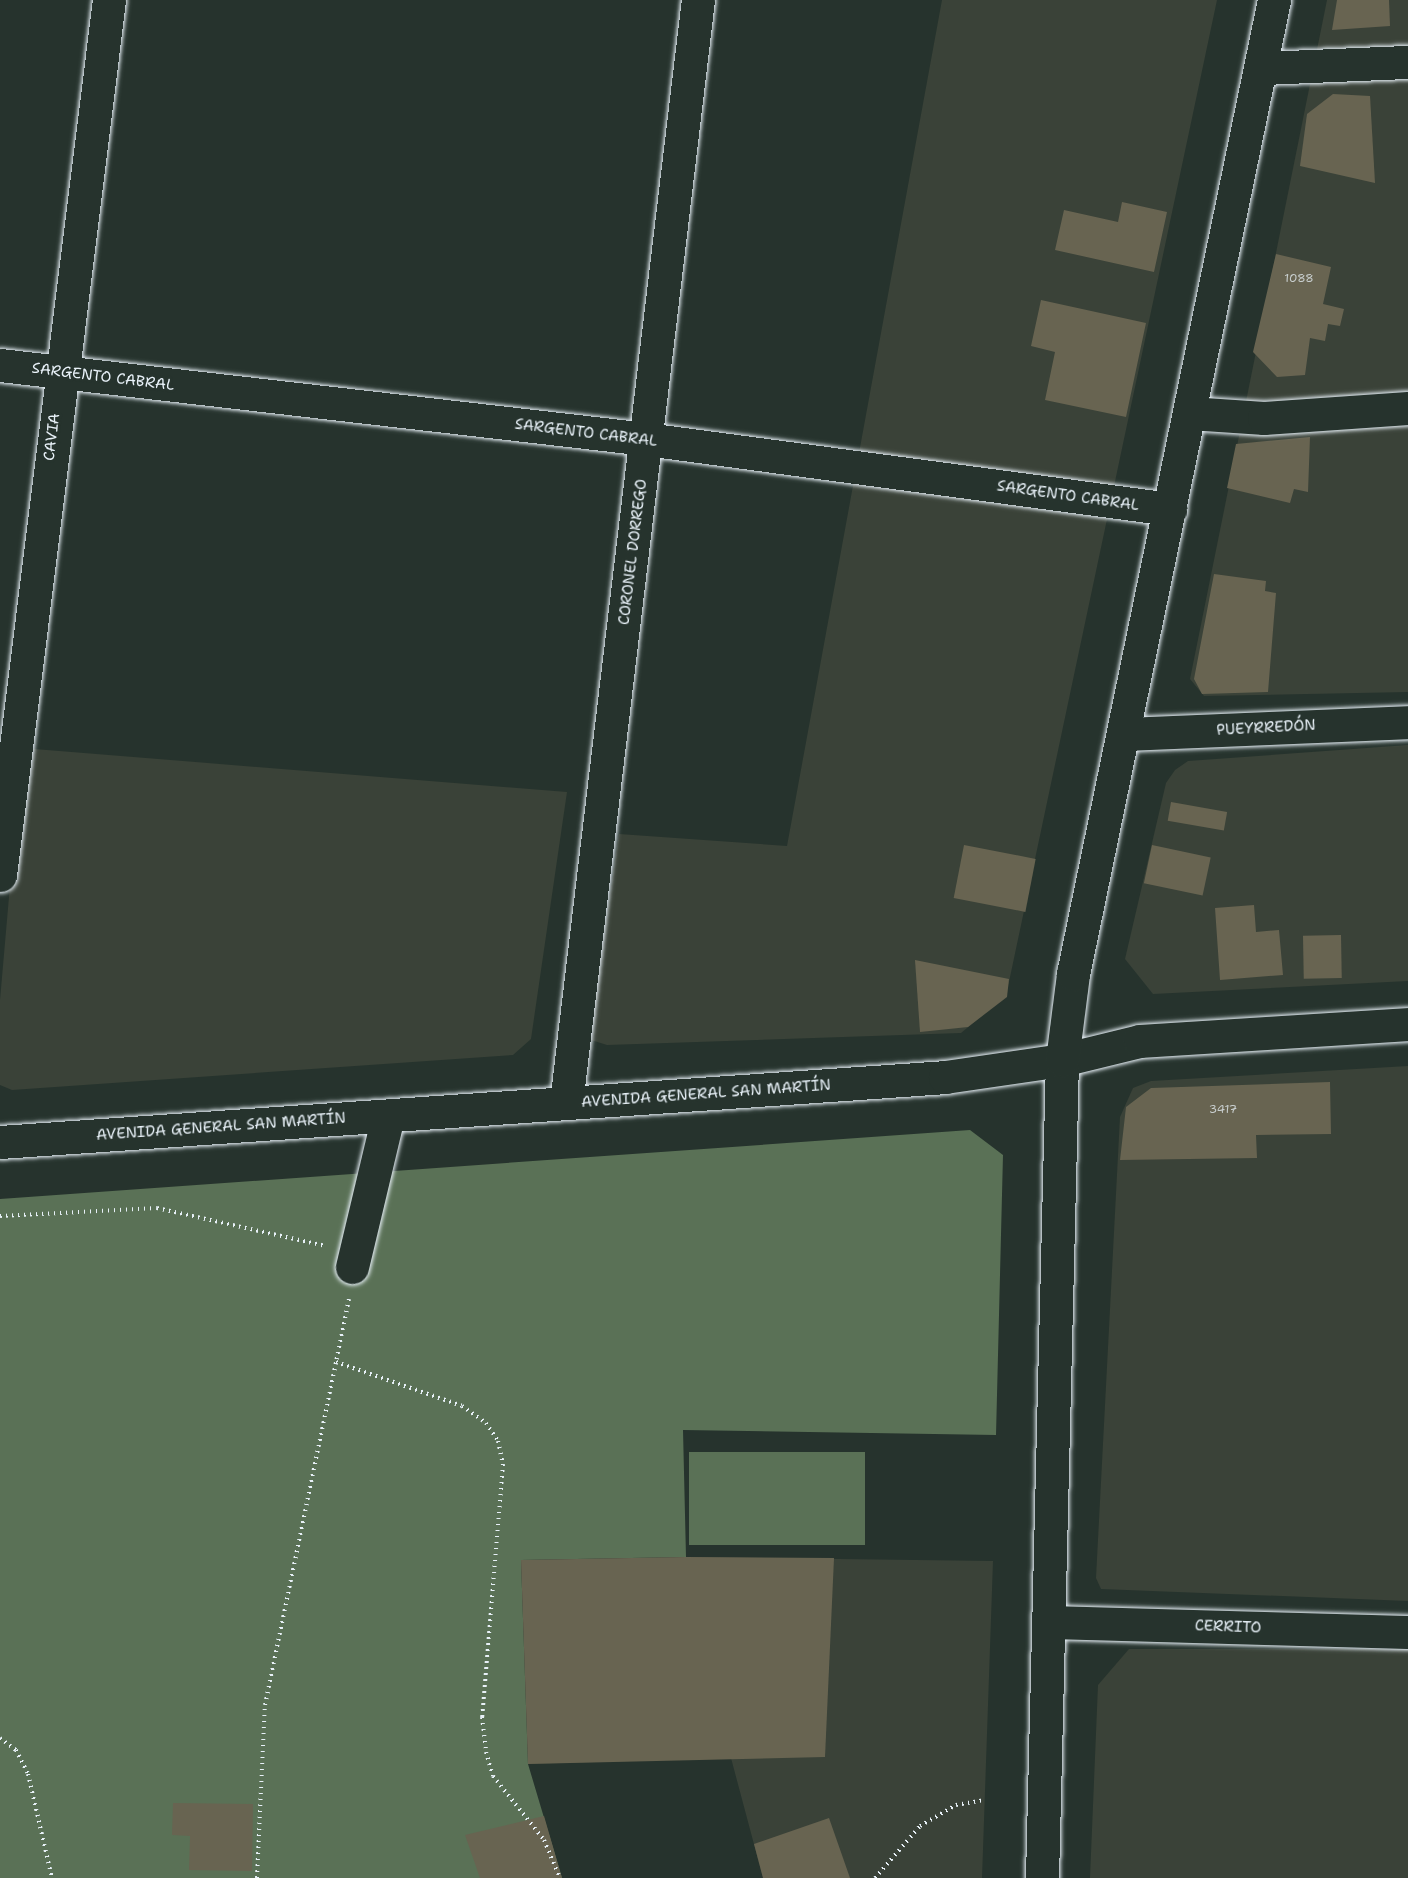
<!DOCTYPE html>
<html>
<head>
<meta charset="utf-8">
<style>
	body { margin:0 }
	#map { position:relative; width:1408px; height:1878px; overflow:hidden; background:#26332d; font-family:"Shantell Sans",sans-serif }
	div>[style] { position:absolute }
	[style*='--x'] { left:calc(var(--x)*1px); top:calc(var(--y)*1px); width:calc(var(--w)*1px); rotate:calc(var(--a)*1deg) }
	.built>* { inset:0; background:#3a4238 }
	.green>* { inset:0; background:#5a7156; transform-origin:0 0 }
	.building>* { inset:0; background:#686451; transform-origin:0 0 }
	.path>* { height:4px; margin-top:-2px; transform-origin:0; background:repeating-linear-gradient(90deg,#e8f1f8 0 1.5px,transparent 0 6px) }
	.roads { filter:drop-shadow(0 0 2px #e8f1f8) drop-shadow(0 0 2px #e8f1f8) }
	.minor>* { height:33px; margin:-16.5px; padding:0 16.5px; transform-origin:16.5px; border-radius:16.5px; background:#26332d }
	.major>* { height:33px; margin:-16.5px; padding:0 16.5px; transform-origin:16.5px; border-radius:16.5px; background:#26332d }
	.highway>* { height:33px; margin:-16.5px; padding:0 16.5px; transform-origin:16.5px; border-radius:16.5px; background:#26332d }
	span { translate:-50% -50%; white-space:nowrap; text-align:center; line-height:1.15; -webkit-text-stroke:6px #26332d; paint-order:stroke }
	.number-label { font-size:12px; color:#c8cece }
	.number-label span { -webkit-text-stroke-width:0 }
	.street-label { font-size:15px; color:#e8f1f8 }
</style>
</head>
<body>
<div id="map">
	<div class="built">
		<div style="clip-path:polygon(942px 0,1217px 0,1006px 996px,961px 1033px,607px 1045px,588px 1039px,619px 834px,787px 846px)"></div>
		<div style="clip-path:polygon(1327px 0,1408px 0,1408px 692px,1204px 696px,1190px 679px)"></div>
		<div style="clip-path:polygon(1408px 745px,1408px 981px,1153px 994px,1125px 959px,1166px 783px,1175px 770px,1188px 761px)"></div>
		<div style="clip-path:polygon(22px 748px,567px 792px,531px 1039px,513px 1055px,12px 1090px,0 1085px,0 1000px)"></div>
		<div style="clip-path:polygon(1408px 1066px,1408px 1601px,1101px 1589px,1096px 1578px,1120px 1117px,1133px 1088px,1151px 1081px)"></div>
		<div style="clip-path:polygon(686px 1557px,993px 1561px,982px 1878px,763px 1878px,731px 1758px,528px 1764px,521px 1560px)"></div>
		<div style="clip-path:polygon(1129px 1649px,1408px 1649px,1408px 1878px,1090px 1878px,1098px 1685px)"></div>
	</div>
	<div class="green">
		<div style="clip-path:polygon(970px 1130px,1003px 1155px,996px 1435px,683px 1430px,686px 1557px,521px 1560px,528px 1764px,562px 1878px,0 1878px,0 1199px)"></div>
		<div style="left:689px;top:1452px;width:176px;height:93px"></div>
	</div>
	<div class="building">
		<div style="clip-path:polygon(1337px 0,1389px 0,1390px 26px,1332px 30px)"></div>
		<div style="clip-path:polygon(1333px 94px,1370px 96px,1375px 183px,1300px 166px,1307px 114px)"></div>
		<div style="clip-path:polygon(1122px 202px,1167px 212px,1154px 272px,1055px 250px,1064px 210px,1118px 222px)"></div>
		<div style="clip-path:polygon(1276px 254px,1331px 267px,1323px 304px,1344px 309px,1340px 326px,1328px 324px,1325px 341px,1310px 338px,1305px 375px,1277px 377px,1253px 352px)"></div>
		<div style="clip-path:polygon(1041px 300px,1146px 323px,1126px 417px,1045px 400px,1055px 352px,1031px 346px)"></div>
		<div style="clip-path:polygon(1310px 437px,1308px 492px,1294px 489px,1290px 503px,1227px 488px,1236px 444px)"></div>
		<div style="clip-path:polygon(1214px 574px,1266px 581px,1265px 591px,1276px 593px,1268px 692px,1202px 694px,1194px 679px)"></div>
		<div style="left:1171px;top:802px;width:57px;height:19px;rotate:10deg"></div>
		<div style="left:964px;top:845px;width:73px;height:54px;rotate:11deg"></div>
		<div style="left:1152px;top:845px;width:60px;height:39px;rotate:12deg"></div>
		<div style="clip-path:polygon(1254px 905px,1256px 932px,1279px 930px,1283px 975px,1220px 980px,1215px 908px)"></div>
		<div style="left:1341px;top:935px;width:43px;height:38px;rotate:89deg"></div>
		<div style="clip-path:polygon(915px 960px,1009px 979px,1007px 997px,968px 1027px,920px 1032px)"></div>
		<div style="clip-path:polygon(1330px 1082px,1331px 1134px,1256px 1135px,1257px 1158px,1120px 1160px,1126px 1107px,1151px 1088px)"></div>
		<div style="clip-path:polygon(686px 1557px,834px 1558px,825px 1757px,528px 1764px,521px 1560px)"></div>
		<div style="clip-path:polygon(173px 1803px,253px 1804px,252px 1871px,189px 1870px,190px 1836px,172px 1835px)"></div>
		<div style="clip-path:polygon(544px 1816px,562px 1878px,480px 1878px,465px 1835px)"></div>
		<div style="clip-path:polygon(829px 1818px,850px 1878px,763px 1878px,754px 1844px)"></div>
	</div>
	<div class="path">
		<div style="--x:0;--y:1216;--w:157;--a:-2.9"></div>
		<div style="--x:157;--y:1208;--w:173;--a:12.7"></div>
		<div style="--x:349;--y:1299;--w:64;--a:101.7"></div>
		<div style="--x:336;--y:1362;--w:133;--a:19.2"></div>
		<div style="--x:462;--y:1406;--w:29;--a:35"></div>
		<div style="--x:486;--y:1423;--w:22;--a:56"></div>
		<div style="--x:498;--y:1441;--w:24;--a:78"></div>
		<div style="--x:503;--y:1464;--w:254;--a:94.7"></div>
		<div style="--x:482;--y:1717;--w:35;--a:83"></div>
		<div style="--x:486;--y:1752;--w:25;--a:74"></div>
		<div style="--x:493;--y:1776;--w:82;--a:51.4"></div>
		<div style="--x:544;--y:1840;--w:41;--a:67.2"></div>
		<div style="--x:0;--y:1738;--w:20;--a:37"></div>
		<div style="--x:16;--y:1750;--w:27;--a:63"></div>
		<div style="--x:28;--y:1774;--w:107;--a:77"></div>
		<div style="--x:257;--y:1878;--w:173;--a:-87.4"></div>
		<div style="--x:265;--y:1705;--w:350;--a:-78.3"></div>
		<div style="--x:875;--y:1878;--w:69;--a:-49.1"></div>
		<div style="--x:920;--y:1826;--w:42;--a:-30.3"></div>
		<div style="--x:956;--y:1805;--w:28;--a:-10"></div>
	</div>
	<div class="roads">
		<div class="minor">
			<div style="--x:1263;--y:68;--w:145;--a:-2.4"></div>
			<div style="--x:0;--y:365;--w:650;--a:6.53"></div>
			<div style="--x:646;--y:439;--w:529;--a:7.61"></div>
			<div style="--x:1189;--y:413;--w:75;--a:3.8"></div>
			<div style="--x:1264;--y:418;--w:144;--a:-4"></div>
			<div style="--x:1124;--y:734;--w:284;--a:-2.4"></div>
			<div style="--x:0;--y:875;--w:882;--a:-82.9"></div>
			<div style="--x:566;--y:1103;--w:1111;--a:-83.18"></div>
			<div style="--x:352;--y:1267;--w:155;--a:-76.6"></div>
			<div style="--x:1049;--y:1622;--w:359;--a:1.6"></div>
		</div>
		<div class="major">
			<div style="--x:0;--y:1142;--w:947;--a:-3.93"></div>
			<div style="--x:945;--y:1077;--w:118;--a:-8.3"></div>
			<div style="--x:1062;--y:1060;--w:80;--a:-13.7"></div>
			<div style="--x:1140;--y:1041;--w:269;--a:-3.6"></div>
		</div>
		<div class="highway">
			<div style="--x:1042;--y:1878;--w:818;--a:-88.6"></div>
			<div style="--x:1062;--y:1060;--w:87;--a:-82.7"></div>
			<div style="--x:1073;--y:974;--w:995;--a:-78.34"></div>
		</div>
	</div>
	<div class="number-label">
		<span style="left:1299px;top:279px">1088</span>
		<span style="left:1223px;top:1110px">3417</span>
	</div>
	<div class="street-label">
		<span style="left:103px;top:377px;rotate:7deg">SARGENTO CABRAL</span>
		<span style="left:586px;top:433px;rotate:7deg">SARGENTO CABRAL</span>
		<span style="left:52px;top:437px;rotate:-83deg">CAVIA</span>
		<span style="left:1068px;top:496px;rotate:8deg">SARGENTO CABRAL</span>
		<span style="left:633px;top:552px;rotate:-83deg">CORONEL DORREGO</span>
		<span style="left:1266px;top:728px;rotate:-3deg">PUEYRREDÓN</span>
		<span style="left:706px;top:1094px;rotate:-4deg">AVENIDA GENERAL SAN MARTÍN</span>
		<span style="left:221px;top:1127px;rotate:-4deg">AVENIDA GENERAL SAN MARTÍN</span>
		<span style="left:1228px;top:1627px;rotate:2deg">CERRITO</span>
	</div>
</div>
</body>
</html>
